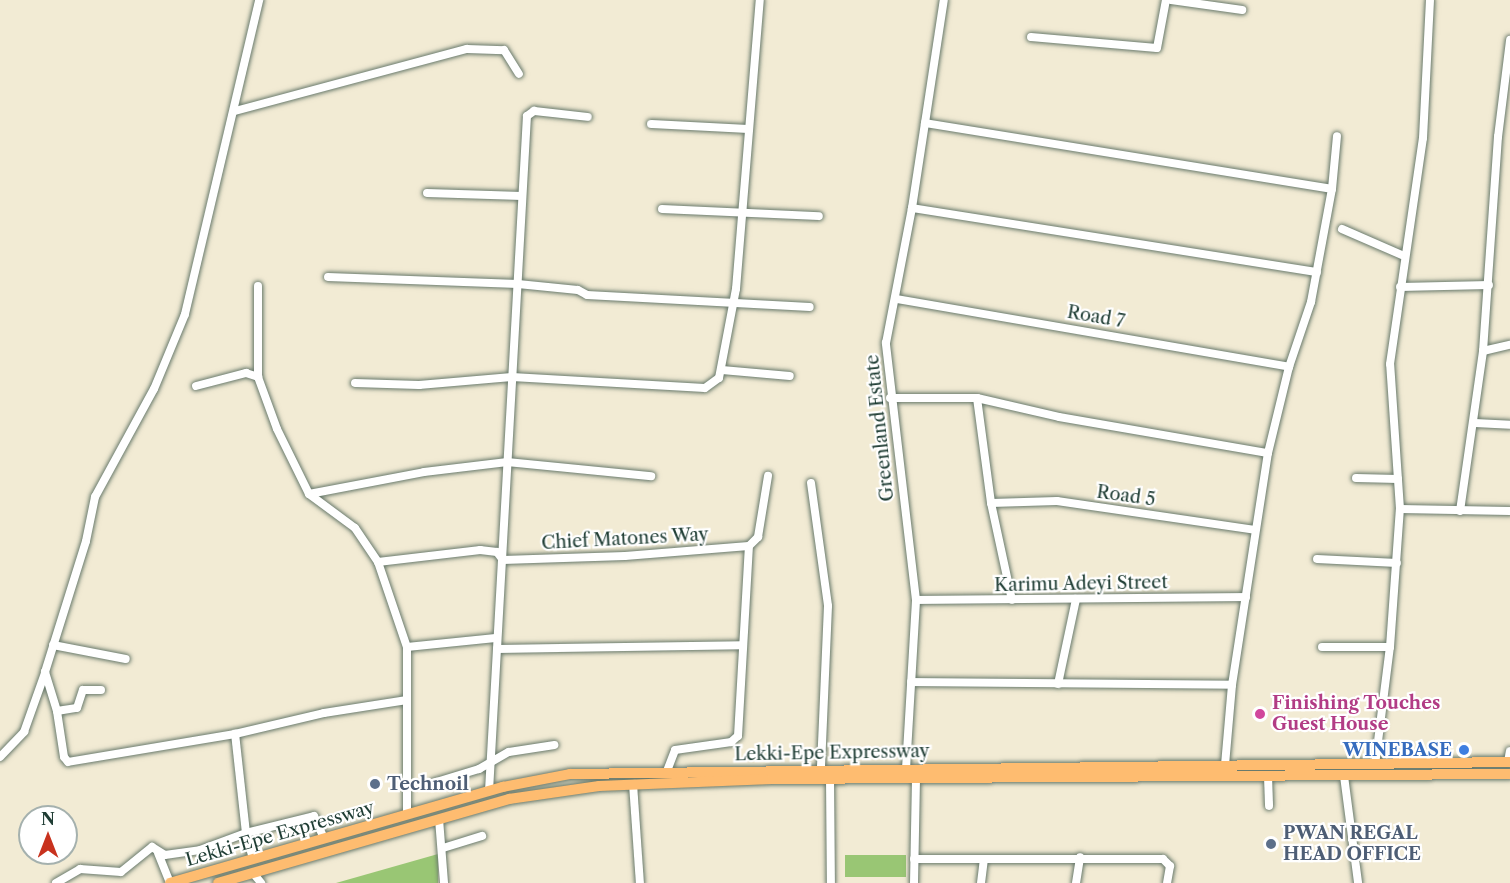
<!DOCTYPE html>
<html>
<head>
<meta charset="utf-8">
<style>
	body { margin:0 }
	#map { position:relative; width:1510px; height:883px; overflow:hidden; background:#f2ebd4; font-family:"Libre Caslon Text",serif }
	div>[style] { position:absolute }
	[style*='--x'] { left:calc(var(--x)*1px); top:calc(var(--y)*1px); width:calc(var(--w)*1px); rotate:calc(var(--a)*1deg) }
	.green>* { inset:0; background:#99c674; transform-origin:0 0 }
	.roads { filter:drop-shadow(0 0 2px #697a6c) drop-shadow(0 0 2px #697a6c) }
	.minor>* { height:8px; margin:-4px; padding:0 4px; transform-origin:4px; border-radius:4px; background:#fff }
	.highway>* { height:10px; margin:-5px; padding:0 5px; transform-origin:5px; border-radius:5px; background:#febc70 }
	.dots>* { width:16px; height:16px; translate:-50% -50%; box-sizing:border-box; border:3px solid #fff; border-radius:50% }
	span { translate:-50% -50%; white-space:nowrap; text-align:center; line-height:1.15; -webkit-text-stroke:4.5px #fff; paint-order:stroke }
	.street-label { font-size:18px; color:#1f3d34 }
	.hotel-label { font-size:18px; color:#b23c85; font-weight:700 }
	.left { translate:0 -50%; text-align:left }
	.shop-label { font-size:18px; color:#366cbe; font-weight:700 }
	.right { translate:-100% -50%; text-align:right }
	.service-label { font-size:18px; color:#4e5e75; font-weight:700 }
	.north { position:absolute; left:18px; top:805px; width:60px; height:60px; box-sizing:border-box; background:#fff; border:2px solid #a5b1ae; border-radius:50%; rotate:0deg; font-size:16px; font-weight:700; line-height:24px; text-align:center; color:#1f3d34 }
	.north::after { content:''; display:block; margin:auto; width:21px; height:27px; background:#c8321e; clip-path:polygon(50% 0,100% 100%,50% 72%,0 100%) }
</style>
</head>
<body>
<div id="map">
	<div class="green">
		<div style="clip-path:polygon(438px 854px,438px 883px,336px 883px)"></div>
		<div style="left:845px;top:855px;width:61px;height:22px"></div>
	</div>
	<div class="roads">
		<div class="minor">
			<div style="--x:1171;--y:0;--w:72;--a:8"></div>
			<div style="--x:1031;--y:37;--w:126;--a:5"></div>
			<div style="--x:1157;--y:48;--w:49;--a:-79.4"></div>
			<div style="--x:235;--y:111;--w:240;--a:-15"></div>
			<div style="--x:467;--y:49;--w:37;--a:2"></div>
			<div style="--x:504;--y:50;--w:28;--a:58"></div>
			<div style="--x:925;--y:123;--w:412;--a:9.2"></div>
			<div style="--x:651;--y:124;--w:98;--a:2.9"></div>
			<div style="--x:427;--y:193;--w:95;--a:1.8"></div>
			<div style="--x:912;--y:208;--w:210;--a:-81.3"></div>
			<div style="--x:662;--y:209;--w:157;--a:2.6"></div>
			<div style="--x:1342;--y:229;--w:68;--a:23.5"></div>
			<div style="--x:328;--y:277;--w:190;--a:2.1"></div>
			<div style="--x:518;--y:284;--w:60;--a:5.7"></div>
			<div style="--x:578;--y:290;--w:10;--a:29"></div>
			<div style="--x:587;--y:295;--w:223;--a:3.1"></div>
			<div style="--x:1400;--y:287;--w:89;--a:-1.3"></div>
			<div style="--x:897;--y:299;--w:398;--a:9.8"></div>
			<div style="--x:1483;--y:351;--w:28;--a:-13"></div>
			<div style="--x:722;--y:370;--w:68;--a:5"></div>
			<div style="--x:258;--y:377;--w:91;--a:-90"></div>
			<div style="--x:355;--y:383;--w:64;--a:1.8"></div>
			<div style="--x:419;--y:385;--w:93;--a:-4.9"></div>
			<div style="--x:512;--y:377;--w:193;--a:3.3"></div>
			<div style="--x:705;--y:388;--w:17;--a:-36"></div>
			<div style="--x:719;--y:378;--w:91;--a:-79.2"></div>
			<div style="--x:736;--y:289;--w:290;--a:-85.3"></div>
			<div style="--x:196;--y:386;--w:52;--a:-14.6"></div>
			<div style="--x:246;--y:373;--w:13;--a:18"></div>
			<div style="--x:258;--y:377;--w:55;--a:69.9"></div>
			<div style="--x:277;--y:429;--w:72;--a:63.8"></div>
			<div style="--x:309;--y:494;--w:57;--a:36.5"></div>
			<div style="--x:355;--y:528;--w:41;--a:55.9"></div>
			<div style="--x:378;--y:562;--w:90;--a:71.2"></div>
			<div style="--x:407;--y:647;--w:167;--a:90"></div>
			<div style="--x:890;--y:398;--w:87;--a:0"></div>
			<div style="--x:977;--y:398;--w:84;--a:13"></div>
			<div style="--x:1059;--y:417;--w:212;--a:9.8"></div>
			<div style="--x:977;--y:398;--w:106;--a:82.4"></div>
			<div style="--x:991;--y:503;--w:99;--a:77.8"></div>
			<div style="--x:1475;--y:423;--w:35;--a:3"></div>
			<div style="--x:1356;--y:478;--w:42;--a:1.4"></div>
			<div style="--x:811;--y:483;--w:124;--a:82.1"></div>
			<div style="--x:828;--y:606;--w:163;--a:92.5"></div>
			<div style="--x:309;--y:494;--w:117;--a:-10.8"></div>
			<div style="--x:424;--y:472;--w:84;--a:-6.9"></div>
			<div style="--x:507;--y:462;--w:145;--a:5.6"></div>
			<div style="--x:991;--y:503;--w:66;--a:-1.7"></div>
			<div style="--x:1057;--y:501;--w:200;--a:8.3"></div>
			<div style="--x:1400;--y:509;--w:110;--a:1"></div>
			<div style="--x:1460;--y:511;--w:162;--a:-81.8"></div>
			<div style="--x:1483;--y:351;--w:215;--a:-86"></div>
			<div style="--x:1498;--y:137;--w:98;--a:-82.9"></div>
			<div style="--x:1317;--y:559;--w:80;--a:2.9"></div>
			<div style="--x:378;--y:562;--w:103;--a:-6.7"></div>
			<div style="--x:480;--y:550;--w:17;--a:7"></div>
			<div style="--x:497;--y:552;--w:10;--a:53"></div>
			<div style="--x:503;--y:560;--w:122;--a:-1.9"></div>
			<div style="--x:625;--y:556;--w:124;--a:-4.6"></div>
			<div style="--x:916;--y:600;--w:330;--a:-0.5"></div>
			<div style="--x:53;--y:645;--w:74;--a:10.9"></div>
			<div style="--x:407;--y:647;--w:89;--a:-5.8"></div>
			<div style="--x:1322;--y:647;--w:68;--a:0"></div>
			<div style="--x:497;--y:649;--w:245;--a:-0.9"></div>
			<div style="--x:911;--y:682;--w:321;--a:0.5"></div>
			<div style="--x:1058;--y:684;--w:87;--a:-78"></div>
			<div style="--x:57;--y:711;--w:20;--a:-9"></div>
			<div style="--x:77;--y:708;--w:19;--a:-72"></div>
			<div style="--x:83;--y:690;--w:18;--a:0"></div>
			<div style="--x:235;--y:734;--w:91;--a:-13.3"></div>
			<div style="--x:324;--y:713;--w:84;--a:-8.9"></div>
			<div style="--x:0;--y:757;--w:35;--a:-46"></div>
			<div style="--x:24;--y:732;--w:63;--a:-70.4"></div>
			<div style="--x:1508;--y:762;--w:11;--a:-80"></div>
			<div style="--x:1225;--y:765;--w:80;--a:-85"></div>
			<div style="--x:1232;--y:685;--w:235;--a:-81.2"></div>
			<div style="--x:1268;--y:453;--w:89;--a:-76.3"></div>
			<div style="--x:1289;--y:367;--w:69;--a:-71.3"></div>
			<div style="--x:1311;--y:302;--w:115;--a:-79.5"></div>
			<div style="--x:1332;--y:189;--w:53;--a:-84.6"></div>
			<div style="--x:1375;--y:765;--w:119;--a:-82.8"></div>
			<div style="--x:1390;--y:647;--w:138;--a:-85.9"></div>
			<div style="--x:1400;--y:509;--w:145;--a:-93.9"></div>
			<div style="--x:1390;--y:364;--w:228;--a:-81.7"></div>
			<div style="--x:1423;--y:138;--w:138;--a:-87.1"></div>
			<div style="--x:906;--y:769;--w:169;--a:-86.6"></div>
			<div style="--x:916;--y:600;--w:259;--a:-96.7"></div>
			<div style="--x:886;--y:343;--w:137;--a:-79.1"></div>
			<div style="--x:912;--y:208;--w:410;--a:9"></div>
			<div style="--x:667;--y:771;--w:22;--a:-69"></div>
			<div style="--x:675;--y:750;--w:57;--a:-8.1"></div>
			<div style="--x:731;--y:742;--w:9;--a:-41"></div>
			<div style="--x:738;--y:736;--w:190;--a:-86.7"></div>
			<div style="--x:749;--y:546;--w:13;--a:-45"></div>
			<div style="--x:758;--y:537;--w:62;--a:-80.7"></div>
			<div style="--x:1268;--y:776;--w:30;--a:88"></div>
			<div style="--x:1344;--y:776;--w:108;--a:82.5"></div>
			<div style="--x:830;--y:778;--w:105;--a:89.5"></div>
			<div style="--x:433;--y:783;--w:48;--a:-16.9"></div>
			<div style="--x:479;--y:769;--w:34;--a:-30"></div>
			<div style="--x:509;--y:752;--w:46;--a:-8.8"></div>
			<div style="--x:633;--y:784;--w:99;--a:86"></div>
			<div style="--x:489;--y:791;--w:676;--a:-86.78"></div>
			<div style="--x:527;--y:116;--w:9;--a:-36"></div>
			<div style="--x:534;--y:111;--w:54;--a:6.3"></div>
			<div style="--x:439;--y:819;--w:64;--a:85.5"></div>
			<div style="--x:443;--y:848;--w:41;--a:-17.1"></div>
			<div style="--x:158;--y:853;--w:32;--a:68"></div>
			<div style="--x:253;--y:859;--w:27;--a:-105"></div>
			<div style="--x:246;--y:833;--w:70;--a:-14"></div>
			<div style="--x:314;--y:816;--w:24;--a:66"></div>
			<div style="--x:914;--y:859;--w:249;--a:0"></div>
			<div style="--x:1163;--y:859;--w:10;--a:45"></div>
			<div style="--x:1170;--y:866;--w:17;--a:100"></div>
			<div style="--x:253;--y:873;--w:13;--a:51"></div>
			<div style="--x:56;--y:883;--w:28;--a:-30"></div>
			<div style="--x:80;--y:869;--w:41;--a:4.2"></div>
			<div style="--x:121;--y:872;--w:40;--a:-39"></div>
			<div style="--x:152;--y:847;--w:15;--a:32"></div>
			<div style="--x:165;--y:855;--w:35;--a:-8"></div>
			<div style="--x:200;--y:850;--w:49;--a:-20.3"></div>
			<div style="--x:246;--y:833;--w:100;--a:-96.3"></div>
			<div style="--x:235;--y:734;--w:169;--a:170.5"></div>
			<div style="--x:68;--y:762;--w:6;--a:-129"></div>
			<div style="--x:64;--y:757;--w:47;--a:-98.7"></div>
			<div style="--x:57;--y:711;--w:41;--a:-107.1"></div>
			<div style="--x:45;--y:672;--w:137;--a:-72.6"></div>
			<div style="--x:86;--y:541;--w:45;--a:-78.4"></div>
			<div style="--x:95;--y:497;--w:123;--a:-61.4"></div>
			<div style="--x:154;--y:389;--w:81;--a:-67.5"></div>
			<div style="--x:185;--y:314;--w:323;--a:-76.7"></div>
			<div style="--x:914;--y:883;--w:105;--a:-88.9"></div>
			<div style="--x:981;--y:883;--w:23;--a:-83"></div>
			<div style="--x:1076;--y:883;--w:26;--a:-81"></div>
		</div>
		<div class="highway">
			<div style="--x:170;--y:883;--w:347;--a:-16.1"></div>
			<div style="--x:503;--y:787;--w:68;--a:-11"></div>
			<div style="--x:570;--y:774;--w:940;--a:-0.73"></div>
			<div style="--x:218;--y:883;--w:303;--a:-16.1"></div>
			<div style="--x:509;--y:799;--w:91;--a:-8.2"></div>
			<div style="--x:599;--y:786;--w:173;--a:-2.3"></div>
			<div style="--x:772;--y:779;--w:738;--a:-0.39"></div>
		</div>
	</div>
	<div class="dots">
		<div style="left:1260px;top:714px;background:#d1479c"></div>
		<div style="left:1464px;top:750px;background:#3f7fe0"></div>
		<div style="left:375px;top:784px;background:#5c6f8a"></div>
		<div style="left:1271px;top:844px;background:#5c6f8a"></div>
	</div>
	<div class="street-label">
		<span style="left:1096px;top:317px;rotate:10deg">Road 7</span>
		<span style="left:880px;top:428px;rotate:-96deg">Greenland Estate</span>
		<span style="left:1126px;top:496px;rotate:8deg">Road 5</span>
		<span style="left:625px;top:539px;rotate:-3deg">Chief Matones Way</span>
		<span style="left:1081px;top:584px;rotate:-1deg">Karimu Adeyi Street</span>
		<span style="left:832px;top:753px;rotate:-1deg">Lekki-Epe Expressway</span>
		<span style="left:280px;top:834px;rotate:-16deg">Lekki-Epe Expressway</span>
	</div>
	<div class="hotel-label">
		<span class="left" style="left:1272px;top:714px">Finishing Touches<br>Guest House</span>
	</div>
	<div class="shop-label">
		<span class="right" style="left:1452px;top:750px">WINEBASE</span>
	</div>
	<div class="service-label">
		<span class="left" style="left:387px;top:784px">Technoil</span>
		<span class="left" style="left:1283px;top:844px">PWAN REGAL<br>HEAD OFFICE</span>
	</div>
	<div class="north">N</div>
</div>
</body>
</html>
